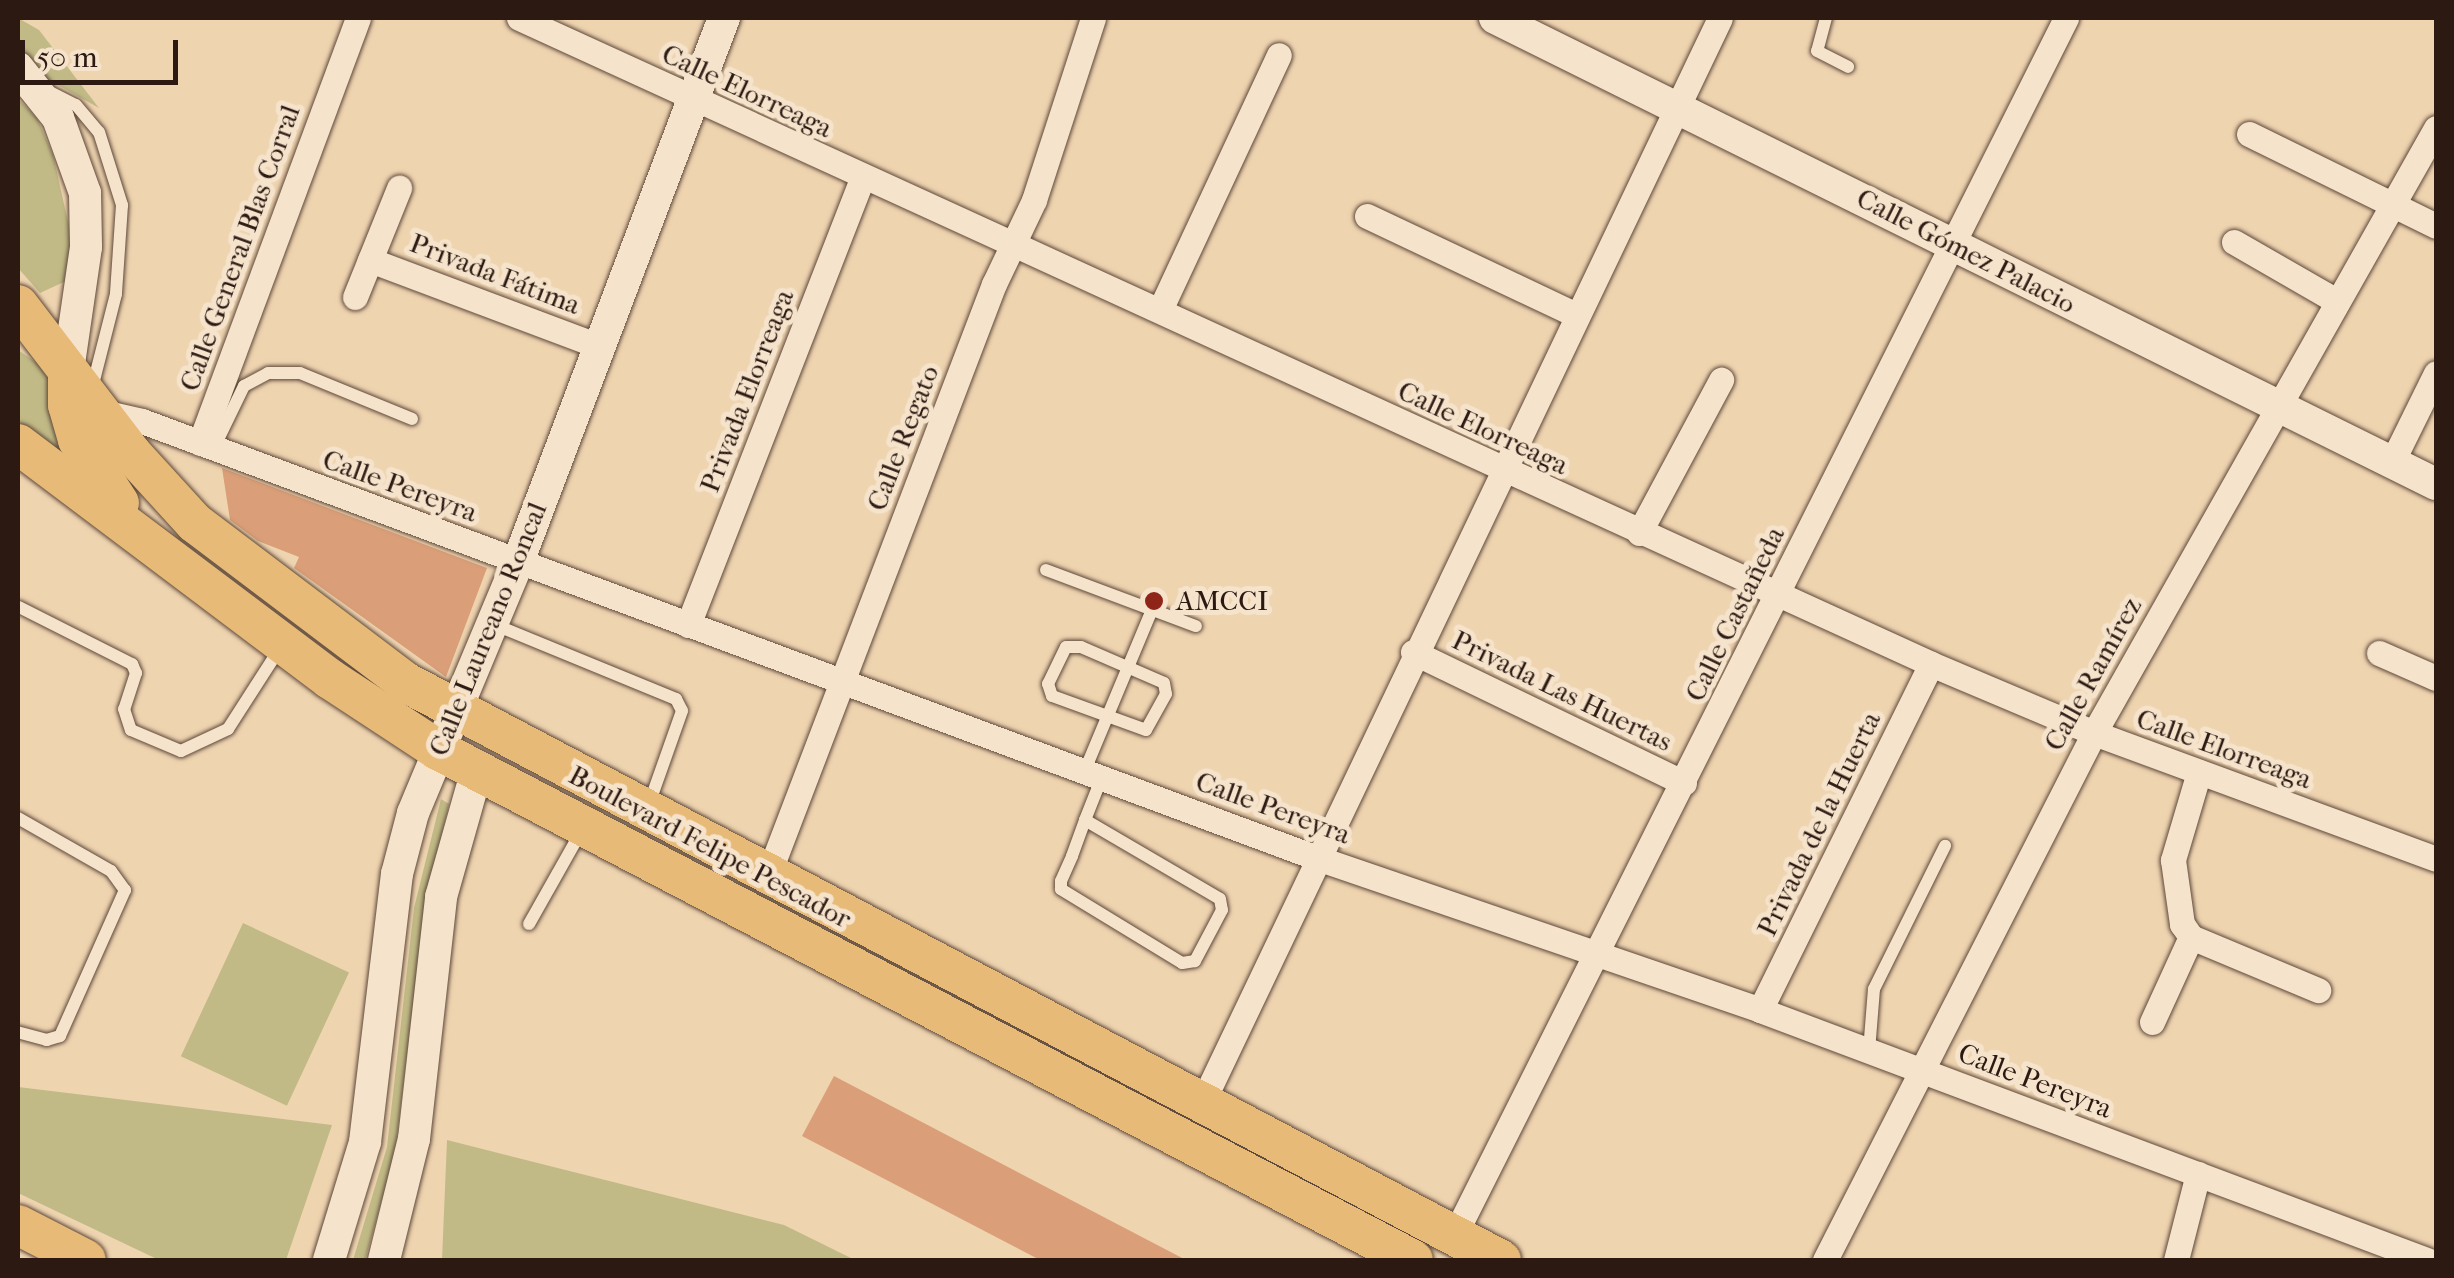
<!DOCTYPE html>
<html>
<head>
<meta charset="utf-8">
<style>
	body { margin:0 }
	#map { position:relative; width:2454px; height:1278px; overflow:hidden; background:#efd4b0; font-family:"IM FELL French Canon",serif }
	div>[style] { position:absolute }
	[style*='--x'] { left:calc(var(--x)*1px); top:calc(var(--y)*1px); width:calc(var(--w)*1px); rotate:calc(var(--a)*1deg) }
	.green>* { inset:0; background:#c1ba86; transform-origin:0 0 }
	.building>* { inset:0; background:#da9f79 }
	.roads { filter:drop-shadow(0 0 2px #5d483a) drop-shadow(0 0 2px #5d483a) }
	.service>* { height:12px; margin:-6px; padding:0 6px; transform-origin:6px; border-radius:6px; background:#f5e3cc }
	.minor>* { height:25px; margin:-12.5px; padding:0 12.5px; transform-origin:12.5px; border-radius:12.5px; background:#f5e3cc }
	.tertiary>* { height:32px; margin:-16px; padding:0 16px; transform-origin:16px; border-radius:16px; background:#f5e3cc }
	.primary>* { height:40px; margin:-20px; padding:0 20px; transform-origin:20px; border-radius:20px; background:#e8ba78 }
	.dots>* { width:28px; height:28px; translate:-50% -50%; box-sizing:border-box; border:5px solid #f5e3cc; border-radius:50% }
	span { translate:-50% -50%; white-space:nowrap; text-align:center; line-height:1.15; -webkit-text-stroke:10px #f5e3cc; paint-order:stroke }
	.street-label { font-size:28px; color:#2c1912 }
	.poi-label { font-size:28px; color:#2c1912 }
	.left { translate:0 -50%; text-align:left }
	.frame { position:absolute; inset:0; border:20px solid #2c1912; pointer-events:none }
	.scale { position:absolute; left:20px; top:40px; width:158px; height:45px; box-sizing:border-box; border:5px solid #2c1912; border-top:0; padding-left:12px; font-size:30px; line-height:35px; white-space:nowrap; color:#2c1912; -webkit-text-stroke:8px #f5e3cc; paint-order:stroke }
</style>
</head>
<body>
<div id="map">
	<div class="green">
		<div style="clip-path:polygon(18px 18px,39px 30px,99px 108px,42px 76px,18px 52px)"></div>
		<div style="clip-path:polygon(18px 99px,37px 118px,53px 155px,73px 244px,66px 281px,40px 293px,18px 268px)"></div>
		<div style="clip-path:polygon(18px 350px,49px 371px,51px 417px,81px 471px,18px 421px)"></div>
		<div style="clip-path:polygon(441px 799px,449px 804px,425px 906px,395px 1153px,365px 1260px,353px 1260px,387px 1147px,414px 908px)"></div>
		<div style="left:243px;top:923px;width:117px;height:147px;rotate:25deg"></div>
		<div style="clip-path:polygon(18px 1087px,332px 1125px,286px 1260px,159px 1260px,18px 1193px)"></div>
		<div style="clip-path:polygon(447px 1140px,784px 1225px,855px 1260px,442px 1260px)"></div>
	</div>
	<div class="building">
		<div style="clip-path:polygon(222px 468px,487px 568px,446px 677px,294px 568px,299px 557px,258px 541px,230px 520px)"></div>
		<div style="clip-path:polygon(834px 1076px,1186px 1260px,1040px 1260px,802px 1136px)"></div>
	</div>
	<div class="roads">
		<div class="service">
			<div style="--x:1826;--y:18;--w:34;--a:105"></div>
			<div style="--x:1817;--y:51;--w:35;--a:27"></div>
			<div style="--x:48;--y:91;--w:31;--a:27"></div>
			<div style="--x:76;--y:105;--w:35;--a:50"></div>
			<div style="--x:99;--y:132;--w:77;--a:72.5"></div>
			<div style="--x:122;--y:205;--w:89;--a:93.9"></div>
			<div style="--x:116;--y:294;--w:97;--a:104.3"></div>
			<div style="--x:214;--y:448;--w:69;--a:-64.2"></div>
			<div style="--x:244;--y:386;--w:27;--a:-28"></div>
			<div style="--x:268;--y:373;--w:32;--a:0"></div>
			<div style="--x:300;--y:373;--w:121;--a:22.3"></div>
			<div style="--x:1046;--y:570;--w:160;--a:20.5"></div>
			<div style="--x:19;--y:607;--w:127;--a:26.8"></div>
			<div style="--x:132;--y:664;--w:10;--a:66"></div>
			<div style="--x:136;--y:673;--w:38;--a:108"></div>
			<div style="--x:124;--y:709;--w:22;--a:72"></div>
			<div style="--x:131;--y:730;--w:54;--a:22.8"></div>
			<div style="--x:181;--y:751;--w:52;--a:-25.1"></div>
			<div style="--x:228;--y:729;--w:96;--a:-57.3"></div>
			<div style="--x:493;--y:624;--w:198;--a:22.3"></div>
			<div style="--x:676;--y:699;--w:13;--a:63"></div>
			<div style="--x:682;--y:711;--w:99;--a:109.5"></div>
			<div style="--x:1066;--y:647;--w:15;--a:0"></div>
			<div style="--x:1081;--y:647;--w:90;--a:23.4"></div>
			<div style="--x:1164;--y:683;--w:11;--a:80"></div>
			<div style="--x:1166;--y:694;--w:41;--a:119.1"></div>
			<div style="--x:1146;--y:730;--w:100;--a:-160.1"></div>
			<div style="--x:1052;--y:696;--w:13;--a:-108"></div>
			<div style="--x:1048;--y:684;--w:41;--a:-64.1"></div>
			<div style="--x:1085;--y:770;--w:173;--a:-67.3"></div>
			<div style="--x:18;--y:818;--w:107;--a:29.7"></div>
			<div style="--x:111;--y:871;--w:24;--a:54"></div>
			<div style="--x:125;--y:890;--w:160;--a:114"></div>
			<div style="--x:60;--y:1036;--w:14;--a:163"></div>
			<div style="--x:47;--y:1040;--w:30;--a:-165"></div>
			<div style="--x:1085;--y:820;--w:156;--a:30.3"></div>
			<div style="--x:1220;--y:899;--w:11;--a:80"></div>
			<div style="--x:1222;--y:910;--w:58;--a:117.9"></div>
			<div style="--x:1195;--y:961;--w:13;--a:171"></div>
			<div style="--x:1182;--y:963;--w:142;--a:-148.6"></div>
			<div style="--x:1061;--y:889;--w:8;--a:-90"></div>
			<div style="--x:1061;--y:881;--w:27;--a:-66"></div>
			<div style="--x:1072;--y:856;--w:38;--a:-70"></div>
			<div style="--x:1085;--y:820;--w:46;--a:-68.4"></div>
			<div style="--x:529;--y:924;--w:108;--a:-60.6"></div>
			<div style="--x:1869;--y:1051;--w:62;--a:-85.4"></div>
			<div style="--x:1874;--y:989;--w:160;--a:-63.6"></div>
		</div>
		<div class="minor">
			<div style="--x:519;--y:18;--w:1553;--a:24.58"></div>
			<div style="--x:1931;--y:664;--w:177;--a:22.9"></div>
			<div style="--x:2094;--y:733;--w:364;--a:20.2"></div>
			<div style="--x:2249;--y:134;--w:208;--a:26.2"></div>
			<div style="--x:1367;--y:216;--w:231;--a:25.3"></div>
			<div style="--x:2234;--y:242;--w:116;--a:29.9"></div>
			<div style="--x:370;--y:260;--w:245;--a:20.6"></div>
			<div style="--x:355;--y:297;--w:118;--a:-68"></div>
			<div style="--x:1160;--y:310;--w:281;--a:-65"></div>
			<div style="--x:98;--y:411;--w:45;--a:12.8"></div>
			<div style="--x:142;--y:421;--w:1254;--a:20.4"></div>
			<div style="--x:1317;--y:858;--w:468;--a:18.9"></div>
			<div style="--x:1760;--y:1010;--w:712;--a:20.55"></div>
			<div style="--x:200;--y:443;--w:453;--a:-69.6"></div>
			<div style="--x:2392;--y:462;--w:99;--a:-63.7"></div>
			<div style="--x:1639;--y:533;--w:174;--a:-61.8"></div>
			<div style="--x:688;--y:625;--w:479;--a:-68.7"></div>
			<div style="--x:1413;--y:652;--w:301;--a:25.8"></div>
			<div style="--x:2379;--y:653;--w:62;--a:23.7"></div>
			<div style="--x:2199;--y:772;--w:92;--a:106.5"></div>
			<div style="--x:2173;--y:860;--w:65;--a:82"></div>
			<div style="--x:2182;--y:924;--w:16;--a:55"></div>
			<div style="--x:2191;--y:937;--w:138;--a:22.7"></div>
			<div style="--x:767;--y:878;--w:636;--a:-69.09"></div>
			<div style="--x:994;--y:284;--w:93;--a:-64.5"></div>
			<div style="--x:1034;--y:200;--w:191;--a:-72"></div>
			<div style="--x:1760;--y:1010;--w:386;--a:-63.7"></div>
			<div style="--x:2152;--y:1022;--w:94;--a:-65.4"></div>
			<div style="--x:1202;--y:1103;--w:1202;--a:-64.48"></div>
			<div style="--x:1454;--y:1236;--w:1363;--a:-63.32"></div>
			<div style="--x:1825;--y:1260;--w:592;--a:-62.96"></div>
			<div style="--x:2094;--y:733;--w:695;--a:-60.52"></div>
			<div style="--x:2176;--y:1260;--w:89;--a:-75.7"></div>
		</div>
		<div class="tertiary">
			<div style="--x:1495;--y:18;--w:1050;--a:26.35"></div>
			<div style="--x:18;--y:68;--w:64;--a:51.3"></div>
			<div style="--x:58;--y:118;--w:80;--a:70.2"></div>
			<div style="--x:85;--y:193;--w:54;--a:88.9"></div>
			<div style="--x:86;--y:247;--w:125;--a:98.3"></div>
			<div style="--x:329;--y:1260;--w:123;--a:-73"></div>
			<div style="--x:365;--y:1142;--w:270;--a:-83.2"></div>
			<div style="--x:397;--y:874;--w:63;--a:-75.3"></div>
			<div style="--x:413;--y:813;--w:272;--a:-67.3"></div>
			<div style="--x:518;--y:562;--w:582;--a:-69.26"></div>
			<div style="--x:384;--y:1260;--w:125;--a:-76.1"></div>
			<div style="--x:414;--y:1139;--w:244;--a:-83.6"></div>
			<div style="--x:441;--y:897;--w:132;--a:-74.2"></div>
		</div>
		<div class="primary">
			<div style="--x:18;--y:305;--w:186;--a:52.6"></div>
			<div style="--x:131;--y:453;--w:95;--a:47.6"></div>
			<div style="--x:195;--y:523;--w:263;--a:37.1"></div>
			<div style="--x:405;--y:682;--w:1239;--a:27.81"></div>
			<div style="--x:68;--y:371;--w:34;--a:90"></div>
			<div style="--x:68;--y:405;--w:36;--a:74"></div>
			<div style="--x:78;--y:440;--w:75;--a:56.9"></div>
			<div style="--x:18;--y:444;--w:391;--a:37"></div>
			<div style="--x:330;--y:679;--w:129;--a:33.3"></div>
			<div style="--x:438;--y:750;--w:1100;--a:27.61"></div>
			<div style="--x:18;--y:1225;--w:76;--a:27.2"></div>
		</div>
	</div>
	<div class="dots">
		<div style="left:1154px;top:601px;background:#8f2418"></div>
	</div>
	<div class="street-label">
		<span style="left:747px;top:91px;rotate:25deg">Calle Elorreaga</span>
		<span style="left:240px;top:248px;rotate:-70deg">Calle General Blas Corral</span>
		<span style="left:1966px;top:251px;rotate:27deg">Calle Gómez Palacio</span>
		<span style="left:495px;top:274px;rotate:21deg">Privada Fátima</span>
		<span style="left:747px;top:391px;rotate:-69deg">Privada Elorreaga</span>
		<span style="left:1483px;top:428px;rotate:25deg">Calle Elorreaga</span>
		<span style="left:903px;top:438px;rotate:-69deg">Calle Regato</span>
		<span style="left:400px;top:486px;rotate:20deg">Calle Pereyra</span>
		<span style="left:1735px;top:614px;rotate:-64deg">Calle Castañeda</span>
		<span style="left:488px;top:629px;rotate:-68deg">Calle Laureano Roncal</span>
		<span style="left:2093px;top:674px;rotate:-61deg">Calle Ramírez</span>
		<span style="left:1562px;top:691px;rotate:26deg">Privada Las Huertas</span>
		<span style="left:2224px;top:749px;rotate:20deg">Calle Elorreaga</span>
		<span style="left:1273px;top:808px;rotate:20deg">Calle Pereyra</span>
		<span style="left:1819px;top:824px;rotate:-64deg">Privada de la Huerta</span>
		<span style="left:710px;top:847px;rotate:28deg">Boulevard Felipe Pescador</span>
		<span style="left:2035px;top:1081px;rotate:21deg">Calle Pereyra</span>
	</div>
	<div class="poi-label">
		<span class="left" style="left:1176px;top:601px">AMCCI</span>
	</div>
	<div class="frame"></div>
	<div class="scale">50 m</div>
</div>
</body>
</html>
